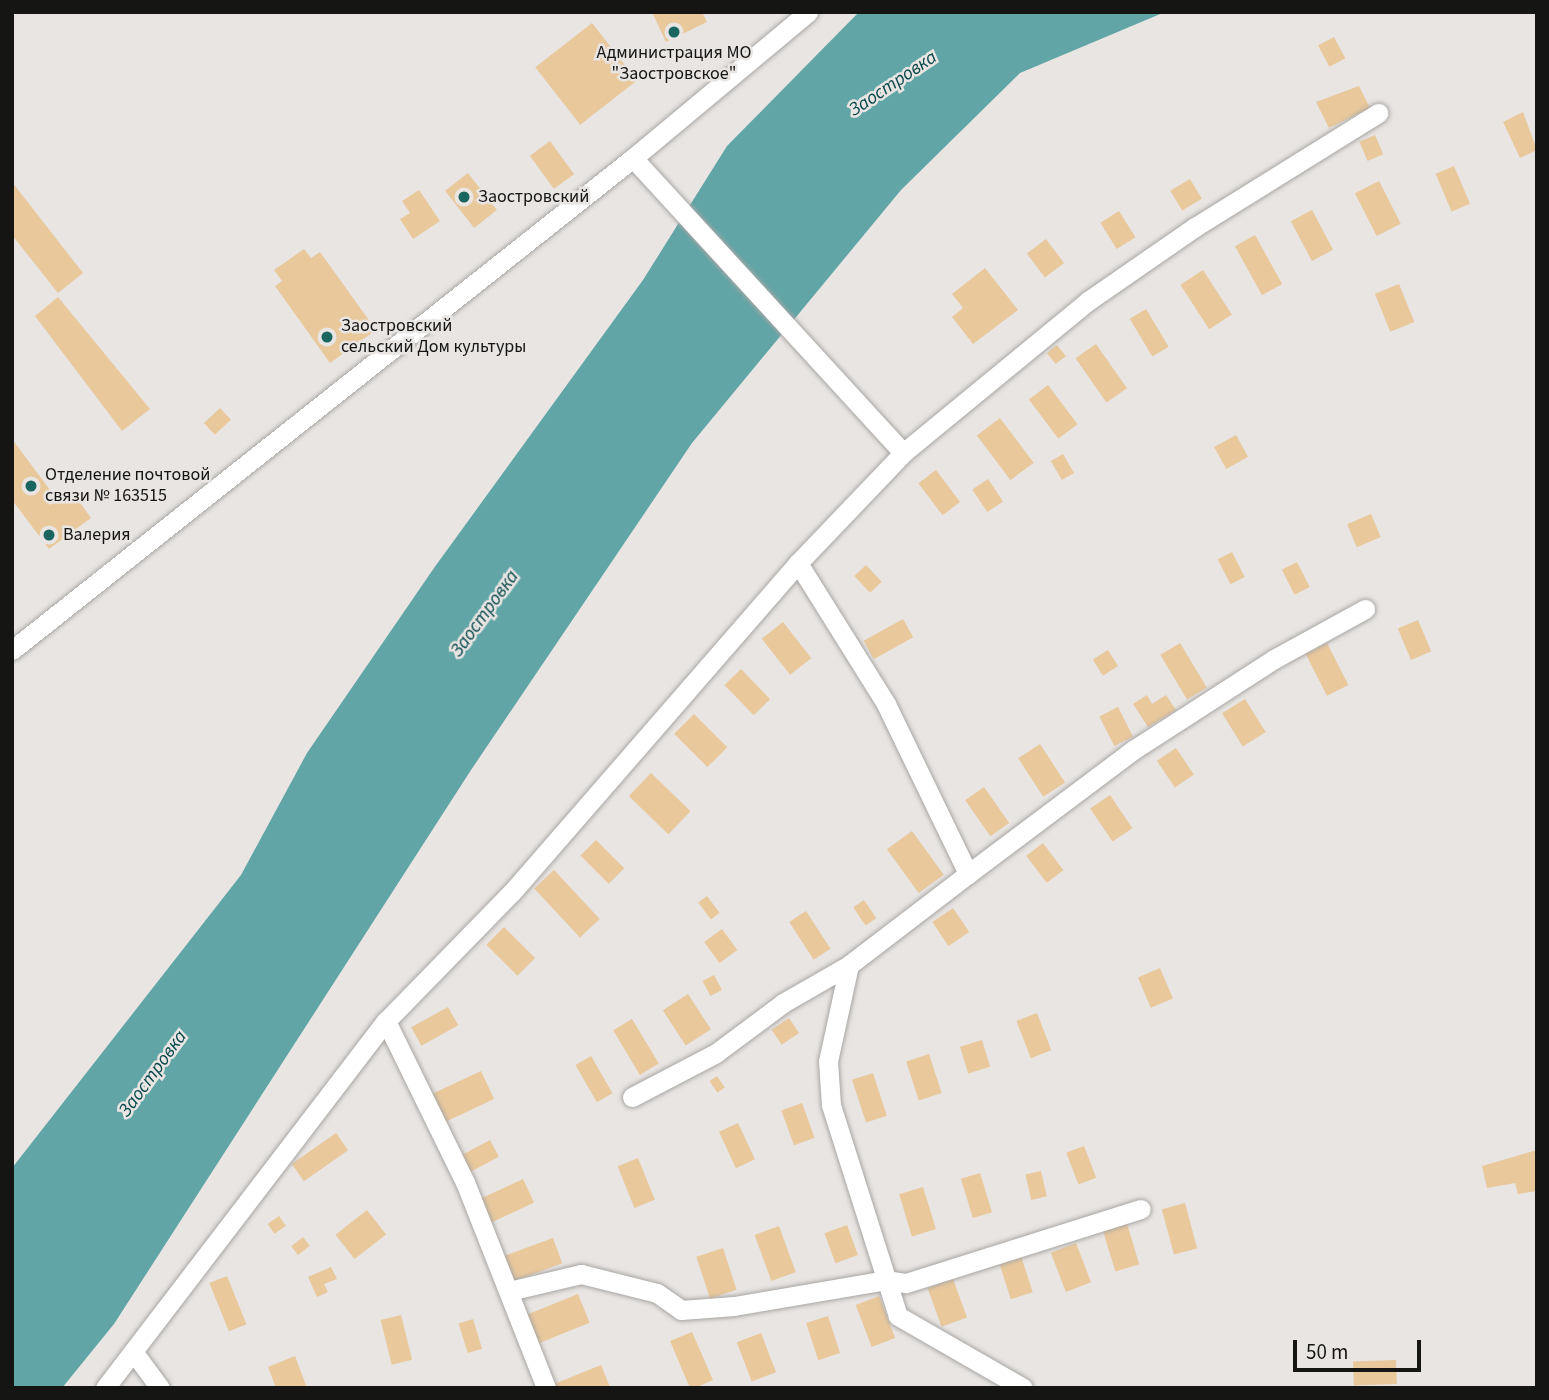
<!DOCTYPE html>
<html>
<head>
<meta charset="utf-8">
<style>
	body { margin:0 }
	#map { position:relative; width:1549px; height:1400px; overflow:hidden; background:#e8e5e3; font-family:"Source Sans 3",sans-serif }
	div>[style] { position:absolute }
	[style*='--x'] { left:calc(var(--x)*1px); top:calc(var(--y)*1px); width:calc(var(--w)*1px); rotate:calc(var(--a)*1deg) }
	.water>* { inset:0; background:#61a5a7 }
	.building>* { inset:0; background:#e9c89c; transform-origin:0 0 }
	.roads { filter:drop-shadow(0 0 2px #a8a6a3) drop-shadow(0 0 2px #a8a6a3) }
	.minor>* { height:19px; margin:-9.5px; padding:0 9.5px; transform-origin:9.5px; border-radius:9.5px; background:#fff }
	.dots>* { width:19px; height:19px; translate:-50% -50%; box-sizing:border-box; border:4px solid #e8e5e3; border-radius:50% }
	span { translate:-50% -50%; white-space:nowrap; text-align:center; line-height:1.15; -webkit-text-stroke:5px #e8e5e3; paint-order:stroke }
	.poi-label { font-size:18px; color:#151514 }
	.left { translate:0 -50%; text-align:left }
	.water-label { font-size:19px; color:#06474a; font-style:italic }
	.frame { position:absolute; inset:0; border:14px solid #151514; pointer-events:none }
	.scale { position:absolute; left:1293px; top:1340px; width:128px; height:32px; box-sizing:border-box; border:4px solid #151514; border-top:0; padding-left:9px; font-size:21px; line-height:24px; white-space:nowrap; color:#151514; -webkit-text-stroke:5px #e8e5e3; paint-order:stroke }
</style>
</head>
<body>
<div id="map">
	<div class="water">
		<div style="clip-path:polygon(859px 12px,1165px 12px,1020px 73px,901px 190px,692px 443px,471px 770px,114px 1324px,62px 1388px,12px 1388px,12px 1168px,241px 875px,307px 753px,434px 568px,643px 280px,727px 146px)"></div>
	</div>
	<div class="building">
		<div style="clip-path:polygon(652px 12px,702px 12px,707px 22px,666px 42px)"></div>
		<div style="left:592px;top:23px;width:73px;height:72px;rotate:52deg"></div>
		<div style="left:1334px;top:37px;width:24px;height:18px;rotate:62deg"></div>
		<div style="clip-path:polygon(1359px 86px,1370px 108px,1329px 128px,1316px 102px)"></div>
		<div style="clip-path:polygon(1523px 112px,1537px 150px,1520px 158px,1503px 122px)"></div>
		<div style="left:1375px;top:135px;width:21px;height:17px;rotate:67deg"></div>
		<div style="left:550px;top:141px;width:41px;height:25px;rotate:54deg"></div>
		<div style="left:1454px;top:166px;width:41px;height:20px;rotate:67deg"></div>
		<div style="left:468px;top:173px;width:47px;height:29px;rotate:52deg"></div>
		<div style="left:1190px;top:179px;width:23px;height:23px;rotate:59deg"></div>
		<div style="left:1379px;top:181px;width:48px;height:27px;rotate:63deg"></div>
		<div style="clip-path:polygon(12px 182px,83px 273px,58px 293px,12px 235px)"></div>
		<div style="clip-path:polygon(419px 190px,440px 221px,413px 239px,400px 219px,410px 213px,402px 201px)"></div>
		<div style="left:1312px;top:210px;width:45px;height:24px;rotate:62deg"></div>
		<div style="left:1119px;top:211px;width:31px;height:22px;rotate:58deg"></div>
		<div style="left:1255px;top:235px;width:56px;height:23px;rotate:61deg"></div>
		<div style="left:1046px;top:239px;width:30px;height:24px;rotate:53deg"></div>
		<div style="clip-path:polygon(304px 249px,311px 258px,320px 252px,376px 330px,330px 363px,275px 286px,282px 281px,274px 270px)"></div>
		<div style="clip-path:polygon(985px 268px,1018px 310px,973px 344px,952px 317px,963px 308px,952px 294px)"></div>
		<div style="left:1203px;top:270px;width:53px;height:27px;rotate:57deg"></div>
		<div style="left:1399px;top:284px;width:41px;height:26px;rotate:68deg"></div>
		<div style="clip-path:polygon(58px 297px,150px 409px,122px 431px,35px 316px)"></div>
		<div style="left:1146px;top:309px;width:44px;height:19px;rotate:59deg"></div>
		<div style="left:1096px;top:344px;width:54px;height:25px;rotate:55deg"></div>
		<div style="left:1057px;top:345px;width:14px;height:13px;rotate:51deg"></div>
		<div style="left:1048px;top:385px;width:49px;height:24px;rotate:53deg"></div>
		<div style="left:220px;top:408px;width:16px;height:22px;rotate:47deg"></div>
		<div style="left:1000px;top:418px;width:56px;height:29px;rotate:53deg"></div>
		<div style="left:1236px;top:435px;width:25px;height:25px;rotate:61deg"></div>
		<div style="clip-path:polygon(12px 439px,53px 494px,45px 499px,50px 505px,71px 490px,91px 518px,49px 549px,12px 500px)"></div>
		<div style="left:1063px;top:454px;width:22px;height:14px;rotate:60deg"></div>
		<div style="left:936px;top:470px;width:40px;height:22px;rotate:53deg"></div>
		<div style="left:988px;top:479px;width:27px;height:19px;rotate:56deg"></div>
		<div style="left:1371px;top:514px;width:25px;height:26px;rotate:67deg"></div>
		<div style="left:1232px;top:552px;width:28px;height:16px;rotate:63deg"></div>
		<div style="left:1297px;top:562px;width:28px;height:17px;rotate:63deg"></div>
		<div style="left:866px;top:565px;width:23px;height:16px;rotate:47deg"></div>
		<div style="left:903px;top:619px;width:21px;height:45px;rotate:61deg"></div>
		<div style="left:1418px;top:620px;width:34px;height:22px;rotate:67deg"></div>
		<div style="left:783px;top:622px;width:46px;height:27px;rotate:52deg"></div>
		<div style="left:1180px;top:643px;width:52px;height:23px;rotate:59deg"></div>
		<div style="left:1327px;top:643px;width:47px;height:24px;rotate:63deg"></div>
		<div style="left:1108px;top:650px;width:19px;height:18px;rotate:58deg"></div>
		<div style="left:741px;top:669px;width:42px;height:23px;rotate:46deg"></div>
		<div style="clip-path:polygon(1147px 695px,1152px 704px,1166px 695px,1176px 710px,1148px 727px,1133px 704px)"></div>
		<div style="left:1245px;top:699px;width:39px;height:27px;rotate:58deg"></div>
		<div style="left:1118px;top:707px;width:33px;height:21px;rotate:63deg"></div>
		<div style="left:694px;top:714px;width:47px;height:28px;rotate:45deg"></div>
		<div style="left:1040px;top:744px;width:46px;height:26px;rotate:57deg"></div>
		<div style="left:1176px;top:748px;width:32px;height:23px;rotate:56deg"></div>
		<div style="left:651px;top:773px;width:55px;height:32px;rotate:44deg"></div>
		<div style="left:984px;top:787px;width:44px;height:23px;rotate:55deg"></div>
		<div style="left:1110px;top:795px;width:40px;height:24px;rotate:56deg"></div>
		<div style="left:912px;top:831px;width:54px;height:31px;rotate:54deg"></div>
		<div style="left:596px;top:840px;width:40px;height:22px;rotate:45deg"></div>
		<div style="left:1043px;top:843px;width:34px;height:21px;rotate:53deg"></div>
		<div style="left:554px;top:870px;width:67px;height:27px;rotate:47deg"></div>
		<div style="left:707px;top:896px;width:21px;height:11px;rotate:53deg"></div>
		<div style="left:864px;top:900px;width:22px;height:13px;rotate:56deg"></div>
		<div style="left:953px;top:908px;width:29px;height:25px;rotate:56deg"></div>
		<div style="left:806px;top:911px;width:45px;height:20px;rotate:57deg"></div>
		<div style="left:504px;top:927px;width:44px;height:25px;rotate:45deg"></div>
		<div style="left:722px;top:929px;width:26px;height:22px;rotate:54deg"></div>
		<div style="left:1160px;top:968px;width:33px;height:24px;rotate:67deg"></div>
		<div style="left:714px;top:975px;width:17px;height:13px;rotate:62deg"></div>
		<div style="left:688px;top:994px;width:42px;height:30px;rotate:57deg"></div>
		<div style="left:448px;top:1007px;width:21px;height:42px;rotate:61deg"></div>
		<div style="left:1037px;top:1013px;width:40px;height:22px;rotate:69deg"></div>
		<div style="left:789px;top:1018px;width:18px;height:21px;rotate:56deg"></div>
		<div style="left:632px;top:1019px;width:52px;height:22px;rotate:59deg"></div>
		<div style="left:982px;top:1040px;width:28px;height:23px;rotate:73deg"></div>
		<div style="left:929px;top:1054px;width:41px;height:24px;rotate:72deg"></div>
		<div style="left:591px;top:1056px;width:43px;height:18px;rotate:60deg"></div>
		<div style="left:481px;top:1071px;width:31px;height:53px;rotate:65deg"></div>
		<div style="left:873px;top:1073px;width:45px;height:22px;rotate:72deg"></div>
		<div style="left:717px;top:1076px;width:14px;height:9px;rotate:56deg"></div>
		<div style="left:802px;top:1103px;width:37px;height:22px;rotate:70deg"></div>
		<div style="left:738px;top:1123px;width:40px;height:21px;rotate:65deg"></div>
		<div style="left:336px;top:1133px;width:21px;height:54px;rotate:55deg"></div>
		<div style="left:490px;top:1140px;width:19px;height:33px;rotate:62deg"></div>
		<div style="left:1084px;top:1146px;width:34px;height:19px;rotate:69deg"></div>
		<div style="clip-path:polygon(1537px 1150px,1537px 1191px,1518px 1194px,1515px 1183px,1487px 1188px,1482px 1166px)"></div>
		<div style="left:638px;top:1158px;width:45px;height:22px;rotate:68deg"></div>
		<div style="left:1041px;top:1171px;width:26px;height:16px;rotate:77deg"></div>
		<div style="left:980px;top:1173px;width:41px;height:20px;rotate:73deg"></div>
		<div style="left:523px;top:1179px;width:26px;height:47px;rotate:65deg"></div>
		<div style="left:923px;top:1187px;width:44px;height:25px;rotate:73deg"></div>
		<div style="left:1185px;top:1203px;width:47px;height:24px;rotate:75deg"></div>
		<div style="left:367px;top:1210px;width:31px;height:40px;rotate:52deg"></div>
		<div style="left:279px;top:1216px;width:12px;height:14px;rotate:55deg"></div>
		<div style="left:1127px;top:1224px;width:42px;height:25px;rotate:73deg"></div>
		<div style="left:847px;top:1225px;width:32px;height:24px;rotate:70deg"></div>
		<div style="left:779px;top:1226px;width:49px;height:26px;rotate:70deg"></div>
		<div style="left:303px;top:1237px;width:11px;height:15px;rotate:52deg"></div>
		<div style="left:553px;top:1238px;width:27px;height:52px;rotate:70deg"></div>
		<div style="left:1076px;top:1243px;width:42px;height:27px;rotate:69deg"></div>
		<div style="left:723px;top:1248px;width:44px;height:28px;rotate:72deg"></div>
		<div style="left:1021px;top:1256px;width:38px;height:23px;rotate:72deg"></div>
		<div style="clip-path:polygon(331px 1267px,337px 1279px,324px 1284px,328px 1292px,317px 1297px,308px 1277px)"></div>
		<div style="left:227px;top:1276px;width:52px;height:19px;rotate:68deg"></div>
		<div style="left:953px;top:1279px;width:41px;height:27px;rotate:70deg"></div>
		<div style="left:578px;top:1294px;width:31px;height:56px;rotate:68deg"></div>
		<div style="left:879px;top:1296px;width:45px;height:25px;rotate:69deg"></div>
		<div style="left:401px;top:1315px;width:46px;height:21px;rotate:76deg"></div>
		<div style="left:828px;top:1316px;width:39px;height:23px;rotate:72deg"></div>
		<div style="left:473px;top:1319px;width:31px;height:15px;rotate:73deg"></div>
		<div style="clip-path:polygon(692px 1332px,713px 1380px,695px 1388px,690px 1388px,670px 1341px)"></div>
		<div style="left:761px;top:1333px;width:42px;height:26px;rotate:69deg"></div>
		<div style="clip-path:polygon(295px 1356px,307px 1388px,276px 1388px,268px 1367px)"></div>
		<div style="left:1396px;top:1360px;width:24px;height:43px;rotate:88deg"></div>
		<div style="clip-path:polygon(601px 1365px,610px 1387px,555px 1388px,554px 1384px)"></div>
	</div>
	<div class="roads">
		<div class="minor">
			<div style="--x:633;--y:158;--w:400;--a:47.5"></div>
			<div style="--x:798;--y:563;--w:166;--a:58"></div>
			<div style="--x:886;--y:704;--w:189;--a:64.2"></div>
			<div style="--x:968;--y:874;--w:150;--a:142.6"></div>
			<div style="--x:849;--y:965;--w:98;--a:102.3"></div>
			<div style="--x:828;--y:1061;--w:44;--a:86.1"></div>
			<div style="--x:831;--y:1105;--w:221;--a:72.4"></div>
			<div style="--x:898;--y:1316;--w:144;--a:29.9"></div>
			<div style="--x:12;--y:650;--w:792;--a:-38.39"></div>
			<div style="--x:633;--y:158;--w:228;--a:-39.8"></div>
			<div style="--x:968;--y:874;--w:206;--a:-36.9"></div>
			<div style="--x:1133;--y:750;--w:168;--a:-32.8"></div>
			<div style="--x:1274;--y:659;--w:104;--a:-28.8"></div>
			<div style="--x:386;--y:1021;--w:179;--a:63.9"></div>
			<div style="--x:465;--y:1182;--w:221;--a:68.5"></div>
			<div style="--x:632;--y:1097;--w:95;--a:-27.6"></div>
			<div style="--x:716;--y:1053;--w:84;--a:-36.7"></div>
			<div style="--x:783;--y:1003;--w:76;--a:-29.9"></div>
			<div style="--x:509;--y:1291;--w:74;--a:-13.3"></div>
			<div style="--x:581;--y:1274;--w:78;--a:14"></div>
			<div style="--x:657;--y:1293;--w:29;--a:35"></div>
			<div style="--x:681;--y:1310;--w:53;--a:-4.3"></div>
			<div style="--x:734;--y:1306;--w:154;--a:-9.7"></div>
			<div style="--x:886;--y:1280;--w:20;--a:9"></div>
			<div style="--x:906;--y:1283;--w:246;--a:-17.5"></div>
			<div style="--x:135;--y:1354;--w:42;--a:53.7"></div>
			<div style="--x:105;--y:1388;--w:462;--a:-52.6"></div>
			<div style="--x:386;--y:1021;--w:180;--a:-45.7"></div>
			<div style="--x:512;--y:892;--w:436;--a:-49"></div>
			<div style="--x:798;--y:563;--w:152;--a:-46.3"></div>
			<div style="--x:903;--y:453;--w:239;--a:-39.4"></div>
			<div style="--x:1088;--y:301;--w:130;--a:-34.7"></div>
			<div style="--x:1195;--y:227;--w:216;--a:-31.9"></div>
		</div>
	</div>
	<div class="dots">
		<div style="left:674px;top:32px;background:#1a655f"></div>
		<div style="left:464px;top:197px;background:#1a655f"></div>
		<div style="left:327px;top:337px;background:#1a655f"></div>
		<div style="left:31px;top:486px;background:#1a655f"></div>
		<div style="left:49px;top:535px;background:#1a655f"></div>
	</div>
	<div class="poi-label">
		<span style="left:674px;top:64px">Администрация МО<br>"Заостровское"</span>
		<span class="left" style="left:478px;top:197px">Заостровский</span>
		<span class="left" style="left:341px;top:337px">Заостровский<br>сельский Дом культуры</span>
		<span class="left" style="left:45px;top:486px">Отделение почтовой<br>связи № 163515</span>
		<span class="left" style="left:63px;top:535px">Валерия</span>
	</div>
	<div class="water-label">
		<span style="left:893px;top:84px;rotate:-34deg">Заостровка</span>
		<span style="left:485px;top:614px;rotate:-54deg">Заостровка</span>
		<span style="left:153px;top:1074px;rotate:-54deg">Заостровка</span>
	</div>
	<div class="frame"></div>
	<div class="scale">50 m</div>
</div>
</body>
</html>
